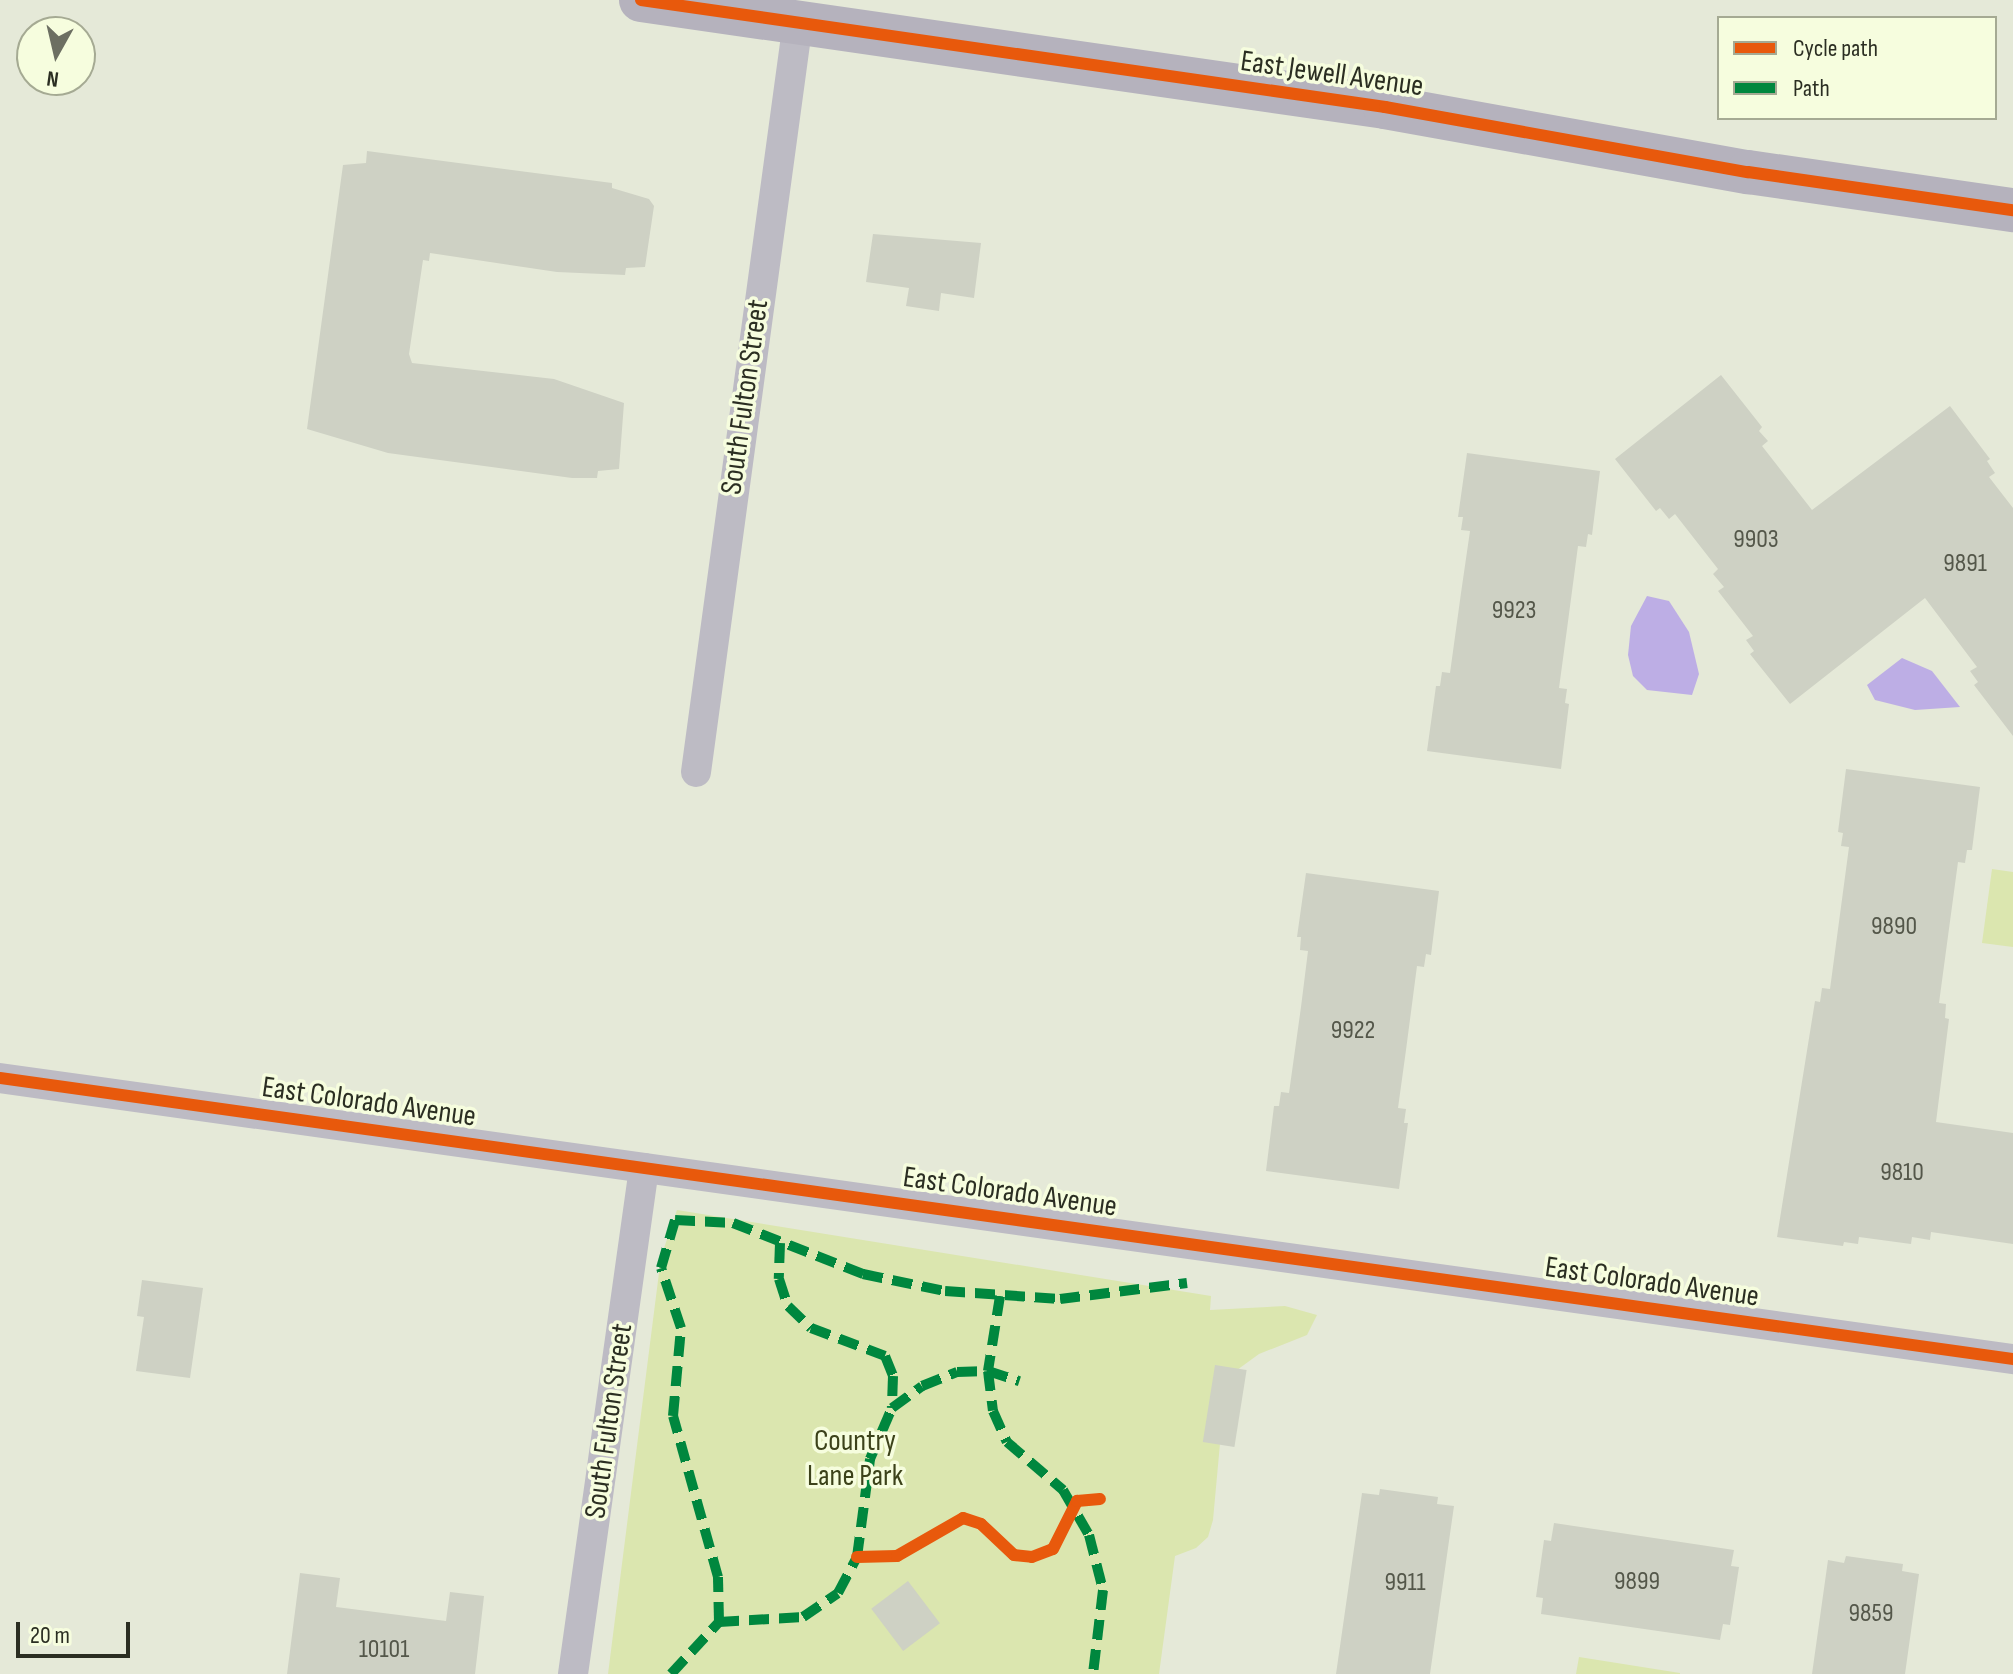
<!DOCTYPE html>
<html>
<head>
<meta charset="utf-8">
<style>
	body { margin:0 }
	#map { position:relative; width:2013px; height:1674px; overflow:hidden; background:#e5e9d8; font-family:"Sofia Sans Condensed",sans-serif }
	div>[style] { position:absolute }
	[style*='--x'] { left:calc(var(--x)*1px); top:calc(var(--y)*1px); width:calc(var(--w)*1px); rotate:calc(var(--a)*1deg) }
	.green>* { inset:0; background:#dbe6af }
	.water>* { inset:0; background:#bdaee5 }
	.building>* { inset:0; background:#ced1c4; transform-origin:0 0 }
	.street>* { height:30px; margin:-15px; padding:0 15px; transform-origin:15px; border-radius:15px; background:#bdbbc4 }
	.secondary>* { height:44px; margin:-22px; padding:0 22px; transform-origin:22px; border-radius:22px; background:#b5b2bd }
	.quiet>* { height:10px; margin-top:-5px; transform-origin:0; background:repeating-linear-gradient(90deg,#00873e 0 20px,transparent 0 30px) }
	.cycleway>* { height:12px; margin:-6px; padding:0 6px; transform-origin:6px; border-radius:6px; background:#e8590c }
	span { translate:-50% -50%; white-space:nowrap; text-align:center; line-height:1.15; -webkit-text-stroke:7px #f6fdde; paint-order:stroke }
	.number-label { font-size:26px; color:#54574a }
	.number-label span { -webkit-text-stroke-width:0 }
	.street-label { font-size:30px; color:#2b2e22 }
	.park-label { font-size:30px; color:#3c421a }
	.legend { position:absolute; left:1717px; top:16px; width:280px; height:104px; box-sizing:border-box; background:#f6fdde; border:2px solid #a5aa93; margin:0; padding:10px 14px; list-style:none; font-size:24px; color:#2b2e22 }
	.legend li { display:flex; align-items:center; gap:16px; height:40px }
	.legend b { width:40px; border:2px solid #a5aa93 }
	.north { position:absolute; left:16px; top:16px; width:80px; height:80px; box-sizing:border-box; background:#f6fdde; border:2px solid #a5aa93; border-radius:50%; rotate:188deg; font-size:22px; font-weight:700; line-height:32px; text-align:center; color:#2b2e22 }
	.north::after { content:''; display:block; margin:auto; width:28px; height:36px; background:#6c6f62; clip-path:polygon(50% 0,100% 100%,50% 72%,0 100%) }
	.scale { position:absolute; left:16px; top:1622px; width:114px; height:36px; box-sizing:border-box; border:4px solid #2b2e22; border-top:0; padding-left:10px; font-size:24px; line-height:28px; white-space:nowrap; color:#2b2e22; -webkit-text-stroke:6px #f6fdde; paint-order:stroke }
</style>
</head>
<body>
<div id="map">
	<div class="green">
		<div style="clip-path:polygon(1992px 869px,2013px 872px,2013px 947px,1982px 943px)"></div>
		<div style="clip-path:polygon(677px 1210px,1211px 1296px,1210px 1310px,1285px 1306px,1317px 1315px,1307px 1335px,1259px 1354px,1226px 1378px,1213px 1520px,1208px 1537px,1196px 1548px,1175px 1556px,1159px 1674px,608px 1674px,661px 1257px)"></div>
		<div style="clip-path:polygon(1579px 1657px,1680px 1673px,1680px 1674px,1576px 1674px)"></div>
	</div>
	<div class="water">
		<div style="clip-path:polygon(1647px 596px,1669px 601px,1689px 632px,1699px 674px,1692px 695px,1647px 690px,1633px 676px,1628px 655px,1631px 626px)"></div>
		<div style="clip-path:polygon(1902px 658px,1932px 671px,1960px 707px,1915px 710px,1875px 700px,1867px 685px)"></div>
	</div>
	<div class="building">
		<div style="clip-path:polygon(367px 151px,612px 183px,612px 188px,649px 199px,654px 206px,645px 267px,626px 268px,625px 275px,557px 272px,430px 253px,429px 261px,423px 260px,409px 354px,412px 363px,554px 379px,624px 403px,619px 469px,598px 471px,597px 478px,572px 478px,388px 453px,307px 429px,343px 165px,366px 163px)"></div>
		<div style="clip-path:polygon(873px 234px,981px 243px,974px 298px,941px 293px,939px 311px,906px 306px,909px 288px,866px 282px)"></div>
		<div style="clip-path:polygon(1721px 375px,1762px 427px,1759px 431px,1768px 441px,1762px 446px,1812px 510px,1950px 406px,1990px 459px,1987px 461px,1995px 473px,1989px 477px,2013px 508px,2013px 736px,1974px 685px,1978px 682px,1970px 671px,1977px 667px,1925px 598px,1790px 704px,1750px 654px,1754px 651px,1746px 640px,1753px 636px,1718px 591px,1724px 587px,1713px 574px,1718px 569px,1675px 514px,1669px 519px,1660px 508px,1656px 511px,1615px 459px)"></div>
		<div style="clip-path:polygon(1467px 453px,1600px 471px,1592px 535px,1588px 534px,1586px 547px,1578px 546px,1567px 629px,1559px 688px,1567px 689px,1565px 703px,1569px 704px,1561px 769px,1427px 751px,1436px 686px,1440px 686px,1442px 672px,1450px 673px,1461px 593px,1470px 531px,1461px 530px,1463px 517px,1458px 517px)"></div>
		<div style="clip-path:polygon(1846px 769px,1980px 787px,1972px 850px,1967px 850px,1965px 863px,1958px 862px,1946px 951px,1939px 1003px,1946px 1004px,1945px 1018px,1949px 1019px,1936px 1122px,2013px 1133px,2013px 1244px,1931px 1232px,1930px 1240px,1912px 1237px,1911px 1244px,1859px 1237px,1858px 1244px,1844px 1242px,1843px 1246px,1777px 1237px,1815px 1001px,1820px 1002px,1822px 988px,1830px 989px,1849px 847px,1841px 846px,1843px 833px,1838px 832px)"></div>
		<div style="clip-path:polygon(1306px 873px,1439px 891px,1431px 955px,1426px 954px,1424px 967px,1417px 966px,1406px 1050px,1398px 1108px,1406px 1109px,1404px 1123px,1408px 1123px,1399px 1189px,1266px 1171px,1274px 1106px,1279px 1106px,1281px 1092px,1289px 1093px,1301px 1007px,1308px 951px,1300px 950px,1301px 937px,1297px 937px)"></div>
		<div style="clip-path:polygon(142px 1280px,203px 1288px,190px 1378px,136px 1371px,144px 1317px,137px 1316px)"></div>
		<div style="left:1215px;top:1365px;width:32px;height:78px;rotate:9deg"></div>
		<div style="clip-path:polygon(1380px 1489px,1438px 1497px,1437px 1504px,1454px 1506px,1430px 1674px,1336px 1674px,1362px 1493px,1379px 1495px)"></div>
		<div style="clip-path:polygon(1554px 1523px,1734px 1550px,1731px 1566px,1739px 1567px,1730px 1625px,1723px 1624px,1720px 1640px,1541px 1614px,1543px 1598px,1536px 1597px,1544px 1540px,1551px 1541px)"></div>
		<div style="clip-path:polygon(1846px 1556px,1903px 1564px,1902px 1571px,1919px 1574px,1905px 1674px,1812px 1674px,1828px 1560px,1844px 1563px)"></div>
		<div style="clip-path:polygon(300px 1573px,340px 1578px,336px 1607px,446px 1621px,450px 1592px,484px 1596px,475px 1674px,287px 1674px)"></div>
		<div style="left:908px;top:1581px;width:53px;height:46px;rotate:53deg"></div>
	</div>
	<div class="street">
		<div style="--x:696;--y:772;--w:757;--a:-82.26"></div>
		<div style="--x:0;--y:1078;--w:2033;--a:7.95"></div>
		<div style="--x:573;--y:1674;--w:511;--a:-82.01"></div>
	</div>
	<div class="secondary">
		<div style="--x:641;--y:0;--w:752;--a:8.18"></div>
		<div style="--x:1385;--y:107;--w:369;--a:10.2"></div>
		<div style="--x:1748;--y:172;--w:268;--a:8.2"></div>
	</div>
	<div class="quiet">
		<div style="--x:780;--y:1243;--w:36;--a:92"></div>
		<div style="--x:779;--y:1279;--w:28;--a:72"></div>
		<div style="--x:788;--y:1306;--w:32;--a:44"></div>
		<div style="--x:811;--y:1328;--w:79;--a:20.7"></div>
		<div style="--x:885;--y:1356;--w:22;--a:68"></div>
		<div style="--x:893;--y:1376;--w:32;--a:92"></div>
		<div style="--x:1000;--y:1296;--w:76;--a:99.1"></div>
		<div style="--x:988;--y:1371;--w:40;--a:82.9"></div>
		<div style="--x:993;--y:1411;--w:34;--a:66"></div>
		<div style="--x:1007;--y:1442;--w:74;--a:40.6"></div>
		<div style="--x:1063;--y:1490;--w:52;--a:60"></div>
		<div style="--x:1089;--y:1535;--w:57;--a:75.7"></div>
		<div style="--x:1103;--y:1590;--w:85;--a:96.8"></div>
		<div style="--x:719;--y:1622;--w:45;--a:-91.3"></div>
		<div style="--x:718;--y:1577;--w:167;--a:-105.6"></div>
		<div style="--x:673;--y:1416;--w:88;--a:-84.8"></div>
		<div style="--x:681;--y:1328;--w:63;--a:-108.4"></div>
		<div style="--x:661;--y:1268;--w:50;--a:-73.7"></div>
		<div style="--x:675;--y:1220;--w:58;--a:3"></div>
		<div style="--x:733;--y:1223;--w:140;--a:21.4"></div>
		<div style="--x:863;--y:1274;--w:84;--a:11.7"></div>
		<div style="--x:945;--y:1291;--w:115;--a:4"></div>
		<div style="--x:1060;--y:1299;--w:128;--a:-7.2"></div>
		<div style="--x:671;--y:1674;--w:71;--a:-47.3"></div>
		<div style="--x:719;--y:1622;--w:84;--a:-3.4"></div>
		<div style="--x:803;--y:1617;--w:42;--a:-34.4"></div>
		<div style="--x:838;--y:1593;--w:41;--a:-62.2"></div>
		<div style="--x:857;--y:1557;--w:99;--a:-82.4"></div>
		<div style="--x:870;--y:1459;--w:56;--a:-66.7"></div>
		<div style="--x:892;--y:1408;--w:37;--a:-36"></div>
		<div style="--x:922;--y:1386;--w:38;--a:-22"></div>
		<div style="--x:957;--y:1372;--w:31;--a:-2"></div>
		<div style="--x:988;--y:1371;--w:33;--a:18"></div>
	</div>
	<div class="cycleway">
		<div style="--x:641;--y:0;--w:752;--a:8.18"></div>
		<div style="--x:1385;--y:107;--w:369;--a:10.2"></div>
		<div style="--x:1748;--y:172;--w:268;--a:8.2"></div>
		<div style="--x:0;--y:1078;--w:2033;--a:7.95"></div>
		<div style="--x:857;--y:1557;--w:40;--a:-1.4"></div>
		<div style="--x:897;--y:1556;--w:76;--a:-29.9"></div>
		<div style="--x:963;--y:1518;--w:19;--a:18"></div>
		<div style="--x:981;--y:1524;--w:45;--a:43.2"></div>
		<div style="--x:1014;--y:1555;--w:18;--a:6"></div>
		<div style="--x:1032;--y:1557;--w:22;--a:-21"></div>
		<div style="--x:1053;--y:1549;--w:54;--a:-63.4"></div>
		<div style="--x:1077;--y:1501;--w:23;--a:-5"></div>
	</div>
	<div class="number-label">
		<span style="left:1756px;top:540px">9903</span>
		<span style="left:1965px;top:564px">9891</span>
		<span style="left:1514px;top:611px">9923</span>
		<span style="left:1894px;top:927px">9890</span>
		<span style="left:1353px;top:1031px">9922</span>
		<span style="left:1902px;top:1173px">9810</span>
		<span style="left:1637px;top:1582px">9899</span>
		<span style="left:1405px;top:1583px">9911</span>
		<span style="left:1871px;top:1614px">9859</span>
		<span style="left:384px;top:1650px">10101</span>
	</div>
	<div class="street-label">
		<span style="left:1332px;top:74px;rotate:8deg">East Jewell Avenue</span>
		<span style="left:745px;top:397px;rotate:-82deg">South Fulton Street</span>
		<span style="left:369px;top:1102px;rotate:8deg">East Colorado Avenue</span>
		<span style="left:1010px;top:1192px;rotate:8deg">East Colorado Avenue</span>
		<span style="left:1652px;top:1282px;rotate:8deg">East Colorado Avenue</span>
		<span style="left:609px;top:1421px;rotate:-82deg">South Fulton Street</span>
	</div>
	<div class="park-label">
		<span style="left:855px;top:1458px">Country<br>Lane Park</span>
	</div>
	<ul class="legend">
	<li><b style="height:10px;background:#e8590c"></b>Cycle path</li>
	<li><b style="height:10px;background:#00873e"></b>Path</li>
	</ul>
	<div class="north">N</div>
	<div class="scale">20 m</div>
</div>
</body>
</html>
